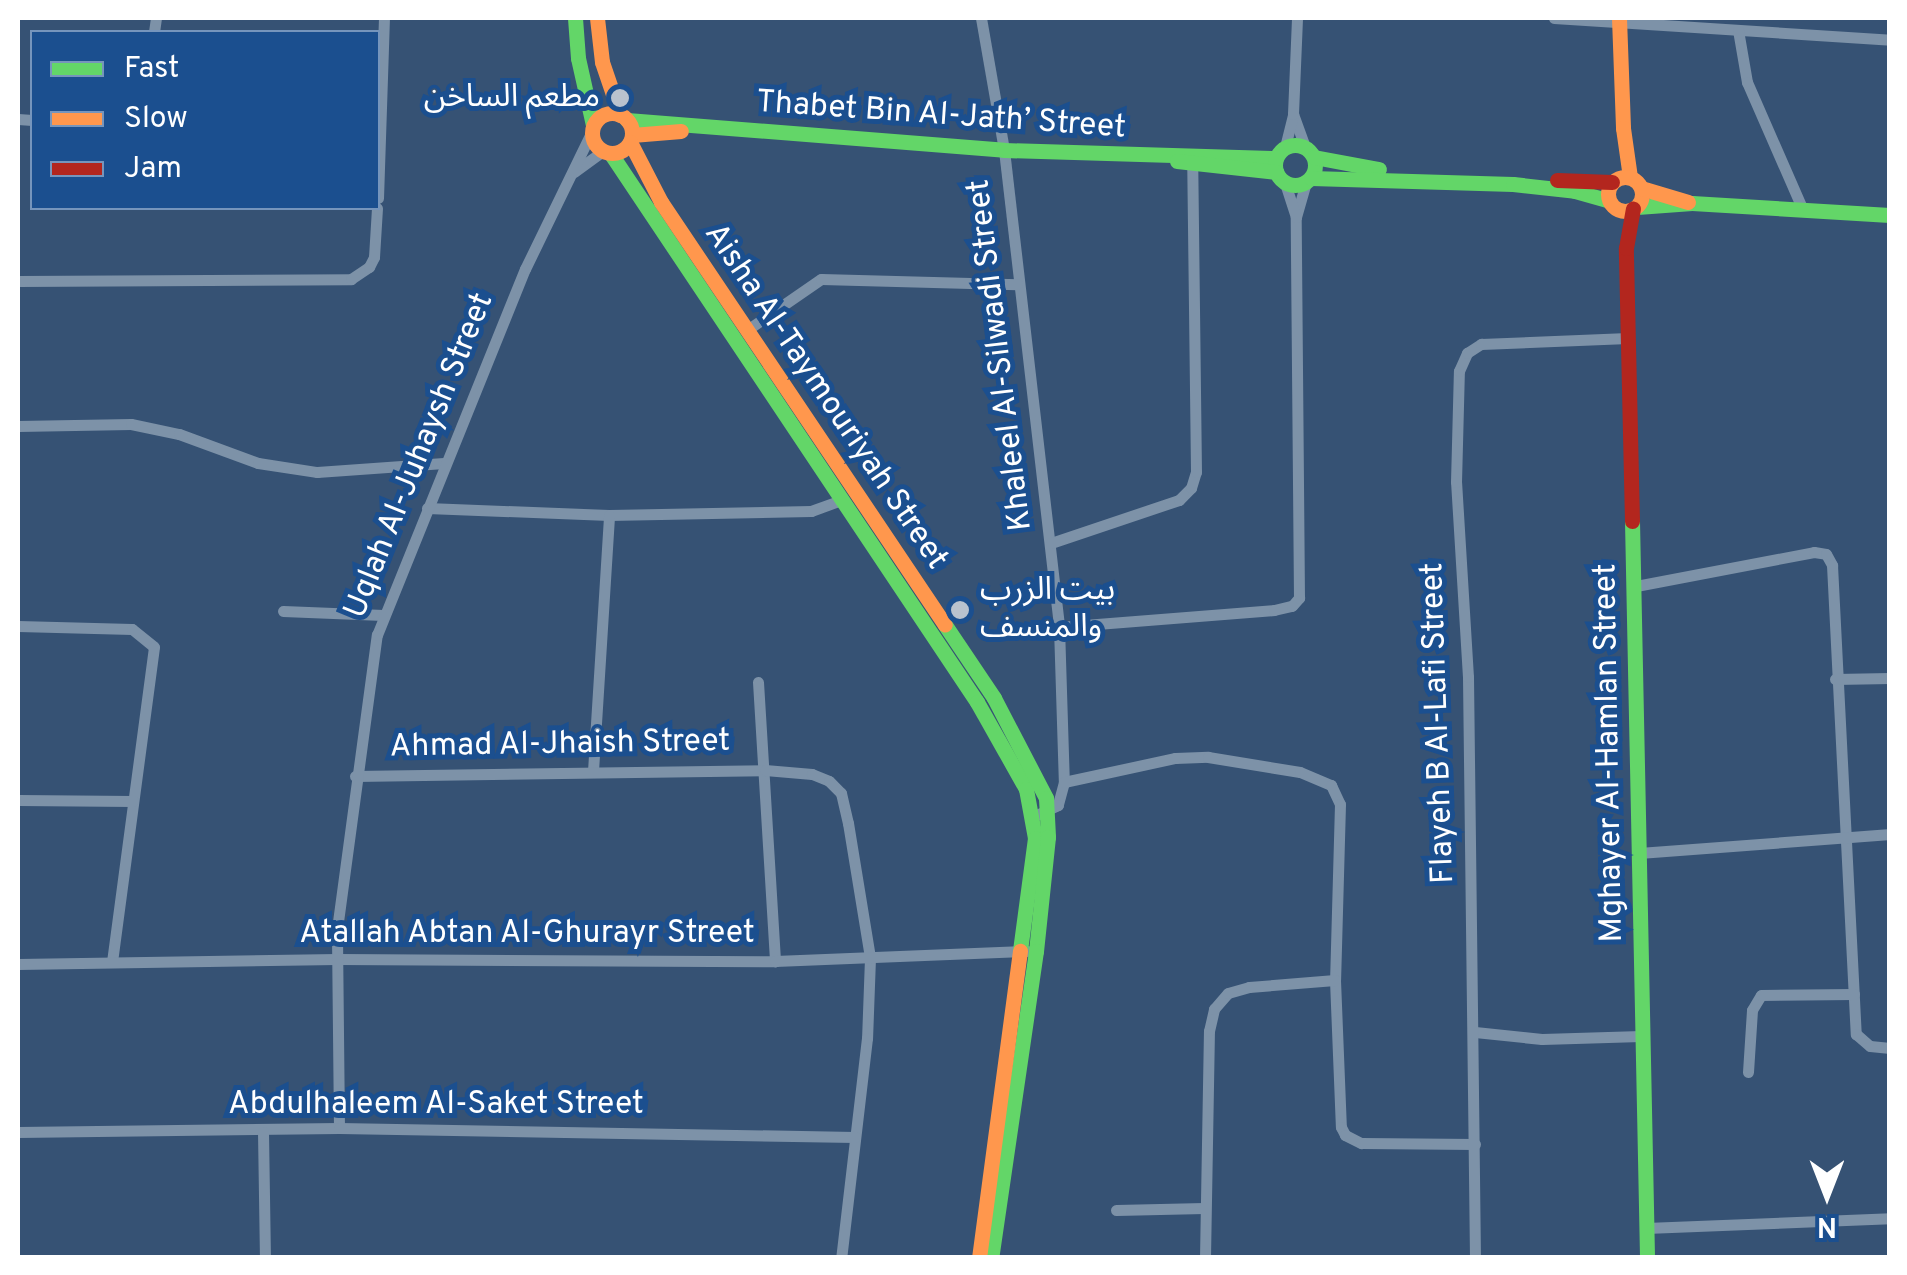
<!DOCTYPE html>
<html>
<head>
<meta charset="utf-8">
<style>
	body { margin:0 }
	#map { position:relative; width:1907px; height:1275px; overflow:hidden; background:#365274; font-family:Overpass,"Noto Sans Arabic",sans-serif }
	div>[style] { position:absolute }
	[style*='--x'] { left:calc(var(--x)*1px); top:calc(var(--y)*1px); width:calc(var(--w)*1px); rotate:calc(var(--a)*1deg) }
	.street>* { height:11px; margin:-5.5px; padding:0 5.5px; transform-origin:5.5px; border-radius:5.5px; background:#7d92a8 }
	.fast>* { height:15px; margin:-7.5px; padding:0 7.5px; transform-origin:7.5px; border-radius:7.5px; background:#63d668 }
	.fast>.ring { margin:-7.5px; padding:0; box-sizing:content-box; background:none; border:15px solid #63d668; border-radius:50% }
	.slow>* { height:15px; margin:-7.5px; padding:0 7.5px; transform-origin:7.5px; border-radius:7.5px; background:#ff974d }
	.slow>.ring { margin:-7.5px; padding:0; box-sizing:content-box; background:none; border:15px solid #ff974d; border-radius:50% }
	.jam>* { height:15px; margin:-7.5px; padding:0 7.5px; transform-origin:7.5px; border-radius:7.5px; background:#b3261e }
	.dots>* { width:28px; height:28px; translate:-50% -50%; box-sizing:border-box; border:5px solid #1b4f8f; border-radius:50% }
	span { translate:-50% -50%; white-space:nowrap; text-align:center; line-height:1.15; -webkit-text-stroke:10px #1b4f8f; paint-order:stroke }
	.poi-label { font-size:32px; color:#fff }
	.right { translate:-100% -50%; text-align:right }
	.left { translate:0 -50%; text-align:left }
	.street-label { font-size:32px; color:#fff }
	.frame { position:absolute; inset:0; border:20px solid #fff; pointer-events:none }
	.legend { position:absolute; left:30px; top:30px; width:350px; height:180px; box-sizing:border-box; background:#1b4f8f; border:2px solid #7695bc; margin:0; padding:12px 18px; list-style:none; font-size:30px; color:#fff }
	.legend li { display:flex; align-items:center; gap:20px; height:50px }
	.legend b { width:50px; border:2px solid #7695bc }
	.north { position:absolute; left:1777px; top:1145px; width:100px; height:100px; -webkit-text-stroke:8px #1b4f8f; paint-order:stroke; rotate:180deg; font-size:28px; font-weight:700; line-height:40px; text-align:center; color:#fff }
	.north::after { content:''; display:block; margin:auto; width:35px; height:45px; background:#fff; clip-path:polygon(50% 0,100% 100%,50% 72%,0 100%) }
</style>
</head>
<body>
<div id="map">
	<div class="street">
		<div style="--x:981;--y:18;--w:134;--a:80.1"></div>
		<div style="--x:1004;--y:150;--w:480;--a:83.4"></div>
		<div style="--x:1059;--y:627;--w:155;--a:88.2"></div>
		<div style="--x:1064;--y:782;--w:24;--a:105"></div>
		<div style="--x:1058;--y:805;--w:26;--a:155"></div>
		<div style="--x:1554;--y:18;--w:337;--a:3.7"></div>
		<div style="--x:1738;--y:30;--w:53;--a:80.2"></div>
		<div style="--x:1747;--y:82;--w:137;--a:66.4"></div>
		<div style="--x:154;--y:32;--w:14;--a:-82"></div>
		<div style="--x:1293;--y:114;--w:35;--a:70"></div>
		<div style="--x:18;--y:119;--w:14;--a:4"></div>
		<div style="--x:1285;--y:147;--w:34;--a:-76"></div>
		<div style="--x:1293;--y:114;--w:96;--a:-87.6"></div>
		<div style="--x:574;--y:172;--w:36;--a:-36"></div>
		<div style="--x:378;--y:198;--w:180;--a:-88.1"></div>
		<div style="--x:1296;--y:217;--w:36;--a:-74"></div>
		<div style="--x:18;--y:281;--w:333;--a:-0.3"></div>
		<div style="--x:351;--y:279;--w:22;--a:-34"></div>
		<div style="--x:369;--y:267;--w:11;--a:-63"></div>
		<div style="--x:374;--y:257;--w:49;--a:-86.5"></div>
		<div style="--x:747;--y:330;--w:90;--a:-34.6"></div>
		<div style="--x:821;--y:279;--w:196;--a:1.5"></div>
		<div style="--x:18;--y:426;--w:113;--a:-1"></div>
		<div style="--x:131;--y:424;--w:49;--a:11.8"></div>
		<div style="--x:179;--y:434;--w:84;--a:20.2"></div>
		<div style="--x:258;--y:463;--w:60;--a:8.7"></div>
		<div style="--x:317;--y:472;--w:127;--a:-4.1"></div>
		<div style="--x:427;--y:508;--w:182;--a:2.2"></div>
		<div style="--x:609;--y:515;--w:202;--a:-1.1"></div>
		<div style="--x:811;--y:511;--w:32;--a:-20"></div>
		<div style="--x:1051;--y:543;--w:135;--a:-18.6"></div>
		<div style="--x:1179;--y:500;--w:17;--a:-45"></div>
		<div style="--x:1191;--y:488;--w:17;--a:-73"></div>
		<div style="--x:1196;--y:472;--w:317;--a:-90.7"></div>
		<div style="--x:1636;--y:586;--w:181;--a:-10.8"></div>
		<div style="--x:1814;--y:552;--w:12;--a:9"></div>
		<div style="--x:1826;--y:554;--w:13;--a:61"></div>
		<div style="--x:1832;--y:565;--w:470;--a:87.1"></div>
		<div style="--x:1856;--y:1034;--w:18;--a:41"></div>
		<div style="--x:1870;--y:1046;--w:20;--a:6"></div>
		<div style="--x:283;--y:611;--w:100;--a:2.3"></div>
		<div style="--x:18;--y:626;--w:114;--a:1.5"></div>
		<div style="--x:132;--y:629;--w:28;--a:39"></div>
		<div style="--x:154;--y:647;--w:317;--a:97.6"></div>
		<div style="--x:1059;--y:627;--w:216;--a:-4.5"></div>
		<div style="--x:1274;--y:610;--w:18;--a:-13"></div>
		<div style="--x:1292;--y:606;--w:11;--a:-49"></div>
		<div style="--x:1299;--y:598;--w:381;--a:-90.5"></div>
		<div style="--x:1296;--y:217;--w:36;--a:-108"></div>
		<div style="--x:1835;--y:679;--w:55;--a:-1"></div>
		<div style="--x:758;--y:682;--w:280;--a:86.5"></div>
		<div style="--x:593;--y:771;--w:256;--a:-86.4"></div>
		<div style="--x:355;--y:776;--w:410;--a:-0.8"></div>
		<div style="--x:765;--y:770;--w:47;--a:4.9"></div>
		<div style="--x:812;--y:774;--w:18;--a:22"></div>
		<div style="--x:829;--y:781;--w:17;--a:45"></div>
		<div style="--x:841;--y:793;--w:31;--a:77"></div>
		<div style="--x:848;--y:823;--w:137;--a:80.7"></div>
		<div style="--x:870;--y:958;--w:80;--a:92.1"></div>
		<div style="--x:867;--y:1038;--w:222;--a:96.7"></div>
		<div style="--x:1064;--y:782;--w:114;--a:-12.2"></div>
		<div style="--x:1175;--y:758;--w:33;--a:-2"></div>
		<div style="--x:1208;--y:757;--w:93;--a:9.3"></div>
		<div style="--x:1300;--y:772;--w:34;--a:23"></div>
		<div style="--x:1331;--y:785;--w:21;--a:65"></div>
		<div style="--x:1340;--y:804;--w:176;--a:91.6"></div>
		<div style="--x:1335;--y:980;--w:147;--a:87.7"></div>
		<div style="--x:1341;--y:1127;--w:9;--a:63"></div>
		<div style="--x:1345;--y:1135;--w:18;--a:27"></div>
		<div style="--x:1361;--y:1143;--w:114;--a:0.5"></div>
		<div style="--x:18;--y:800;--w:115;--a:0.5"></div>
		<div style="--x:1639;--y:853;--w:252;--a:-4.3"></div>
		<div style="--x:18;--y:964;--w:319;--a:-0.9"></div>
		<div style="--x:337;--y:959;--w:438;--a:0.3"></div>
		<div style="--x:775;--y:961;--w:252;--a:-2.3"></div>
		<div style="--x:1475;--y:1032;--w:67;--a:6"></div>
		<div style="--x:1542;--y:1039;--w:99;--a:-1.7"></div>
		<div style="--x:1748;--y:1072;--w:62;--a:-86.3"></div>
		<div style="--x:1752;--y:1010;--w:17;--a:-59"></div>
		<div style="--x:1761;--y:995;--w:93;--a:-0.6"></div>
		<div style="--x:339;--y:1128;--w:199;--a:-90.6"></div>
		<div style="--x:337;--y:929;--w:297;--a:-82.3"></div>
		<div style="--x:377;--y:635;--w:395;--a:-68"></div>
		<div style="--x:525;--y:269;--w:151;--a:-64.1"></div>
		<div style="--x:18;--y:1132;--w:321;--a:-0.7"></div>
		<div style="--x:339;--y:1128;--w:516;--a:1"></div>
		<div style="--x:263;--y:1132;--w:126;--a:89.1"></div>
		<div style="--x:1116;--y:1210;--w:88;--a:-1.3"></div>
		<div style="--x:1646;--y:1228;--w:244;--a:-2.3"></div>
		<div style="--x:1205;--y:1258;--w:227;--a:-89"></div>
		<div style="--x:1209;--y:1031;--w:23;--a:-77"></div>
		<div style="--x:1214;--y:1009;--w:21;--a:-49"></div>
		<div style="--x:1228;--y:993;--w:22;--a:-16"></div>
		<div style="--x:1249;--y:987;--w:86;--a:-4.7"></div>
		<div style="--x:1475;--y:1258;--w:581;--a:-90.69"></div>
		<div style="--x:1468;--y:677;--w:195;--a:-93.5"></div>
		<div style="--x:1456;--y:482;--w:111;--a:-88.5"></div>
		<div style="--x:1459;--y:371;--w:20;--a:-66"></div>
		<div style="--x:1467;--y:353;--w:17;--a:-33"></div>
		<div style="--x:1481;--y:344;--w:147;--a:-2.3"></div>
	</div>
	<div class="fast">
		<div style="--x:575;--y:18;--w:40;--a:85.7"></div>
		<div style="--x:578;--y:58;--w:69;--a:77.4"></div>
		<div style="--x:627;--y:120;--w:378;--a:4.5"></div>
		<div style="--x:1004;--y:150;--w:272;--a:1.7"></div>
		<div class="ring" style="left:1275px;top:145px;width:25px;height:25px"></div>
		<div style="--x:611;--y:154;--w:659;--a:56.26"></div>
		<div style="--x:977;--y:702;--w:100;--a:60.6"></div>
		<div style="--x:1026;--y:789;--w:50;--a:79.6"></div>
		<div style="--x:1035;--y:838;--w:114;--a:97.6"></div>
		<div style="--x:1314;--y:157;--w:66;--a:10.5"></div>
		<div style="--x:1177;--y:161;--w:100;--a:6.3"></div>
		<div style="--x:1311;--y:178;--w:202;--a:1.7"></div>
		<div style="--x:1513;--y:184;--w:62;--a:6.4"></div>
		<div style="--x:1575;--y:191;--w:35;--a:16"></div>
		<div style="--x:1637;--y:207;--w:55;--a:-4.2"></div>
		<div style="--x:1692;--y:203;--w:198;--a:3.5"></div>
		<div style="--x:1632;--y:521;--w:737;--a:88.83"></div>
		<div style="--x:945;--y:625;--w:88;--a:56.1"></div>
		<div style="--x:994;--y:698;--w:113;--a:62.5"></div>
		<div style="--x:1046;--y:798;--w:39;--a:87"></div>
		<div style="--x:1048;--y:837;--w:115;--a:96"></div>
		<div style="--x:1036;--y:951;--w:310;--a:98.3"></div>
	</div>
	<div class="slow">
		<div style="--x:597;--y:18;--w:44;--a:83.5"></div>
		<div style="--x:602;--y:62;--w:56;--a:71.2"></div>
		<div style="--x:1619;--y:18;--w:110;--a:87.9"></div>
		<div style="--x:1623;--y:128;--w:49;--a:81.9"></div>
		<div class="ring" style="left:592px;top:113px;width:25px;height:25px"></div>
		<div style="--x:632;--y:135;--w:49;--a:-4.7"></div>
		<div style="--x:630;--y:142;--w:68;--a:62.7"></div>
		<div style="--x:661;--y:202;--w:509;--a:56.12"></div>
		<div class="ring" style="left:1608px;top:177px;width:19px;height:19px"></div>
		<div style="--x:1641;--y:188;--w:49;--a:16.6"></div>
		<div style="--x:979;--y:1258;--w:310;--a:-82.4"></div>
	</div>
	<div class="jam">
		<div style="--x:1557;--y:180;--w:55;--a:2.1"></div>
		<div style="--x:1632;--y:521;--w:273;--a:-91.3"></div>
		<div style="--x:1626;--y:248;--w:40;--a:-80"></div>
	</div>
	<div class="dots">
		<div style="left:620px;top:98px;background:#b9c2ce"></div>
		<div style="left:960px;top:610px;background:#b9c2ce"></div>
	</div>
	<div class="poi-label">
		<span class="right" style="left:600px;top:98px">مطعم الساخن</span>
		<span class="left" style="left:980px;top:610px">بيت الزرب<br>والمنسف</span>
	</div>
	<div class="street-label">
		<span style="left:941px;top:116px;rotate:4deg">Thabet Bin Al-Jath’ Street</span>
		<span style="left:1001px;top:355px;rotate:-97deg">Khaleel Al-Silwadi Street</span>
		<span style="left:825px;top:397px;rotate:56deg">Aisha Al-Taymouriyah Street</span>
		<span style="left:420px;top:456px;rotate:-68deg">Uqlah Al-Juhaysh Street</span>
		<span style="left:1439px;top:723px;rotate:-92deg">Flayeh B Al-Lafi Street</span>
		<span style="left:560px;top:745px;rotate:-1deg">Ahmad Al-Jhaish Street</span>
		<span style="left:1610px;top:753px;rotate:-91deg">Mghayer Al-Hamlan Street</span>
		<span style="left:527px;top:934px">Atallah Abtan Al-Ghurayr Street</span>
		<span style="left:436px;top:1105px">Abdulhaleem Al-Saket Street</span>
	</div>
	<div class="frame"></div>
	<ul class="legend">
	<li><b style="height:12px;background:#63d668"></b>Fast</li>
	<li><b style="height:12px;background:#ff974d"></b>Slow</li>
	<li><b style="height:12px;background:#b3261e"></b>Jam</li>
	</ul>
	<div class="north">N</div>
</div>
</body>
</html>
